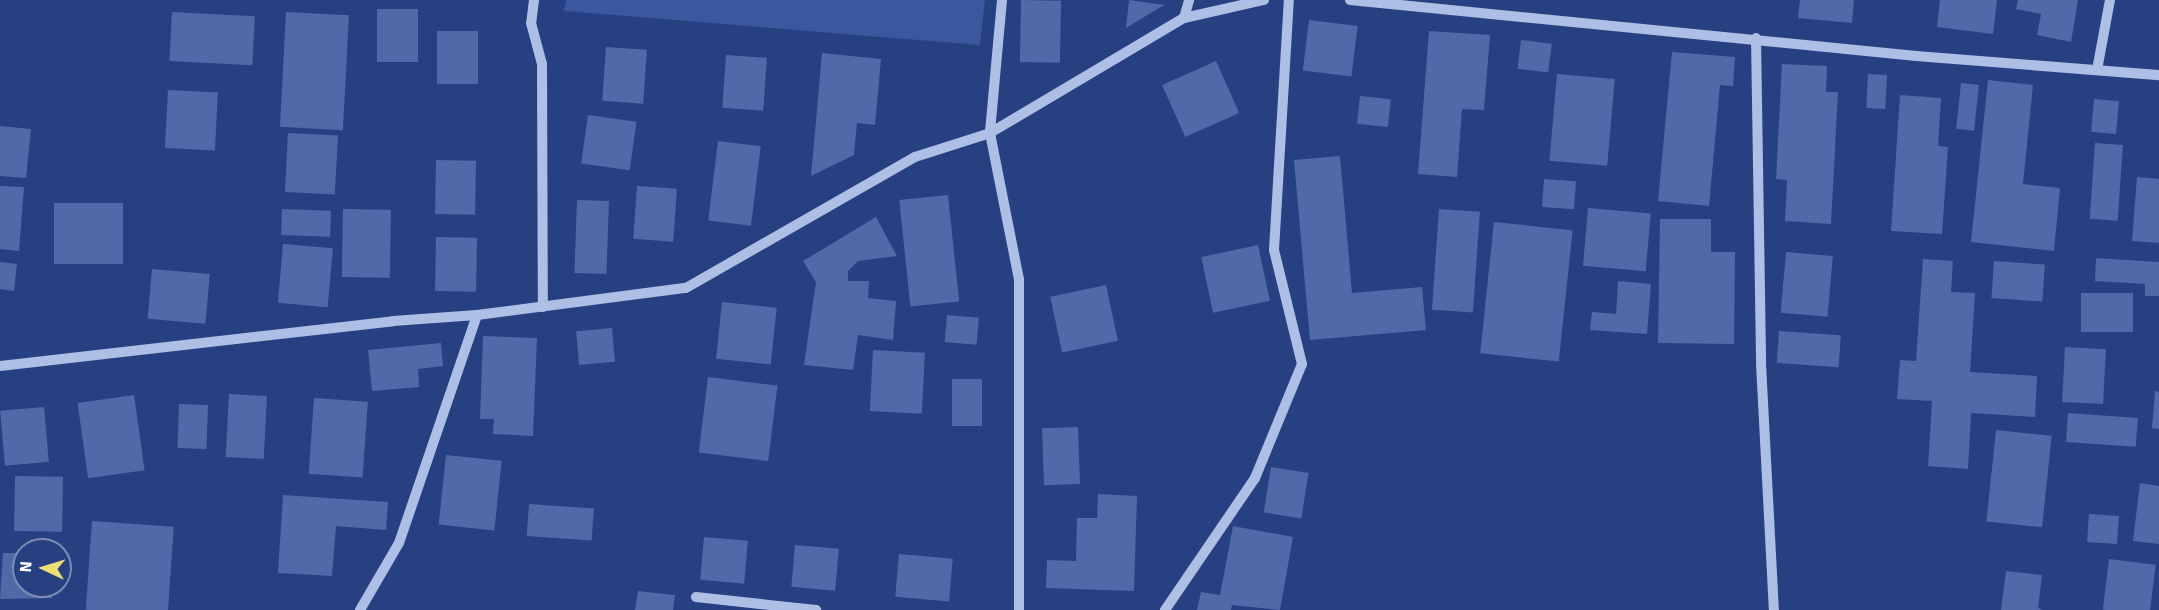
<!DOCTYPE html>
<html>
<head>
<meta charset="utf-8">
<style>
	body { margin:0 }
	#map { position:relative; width:2159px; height:610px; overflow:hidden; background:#274081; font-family:Signika,sans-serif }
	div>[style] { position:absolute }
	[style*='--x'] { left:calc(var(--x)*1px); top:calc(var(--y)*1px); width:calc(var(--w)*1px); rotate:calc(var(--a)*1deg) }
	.green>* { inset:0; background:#3b589e }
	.building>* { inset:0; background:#4f69a9; transform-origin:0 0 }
	.minor>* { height:10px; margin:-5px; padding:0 5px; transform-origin:5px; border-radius:5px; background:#aebfe6 }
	span { translate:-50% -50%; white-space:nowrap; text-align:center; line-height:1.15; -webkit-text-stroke:5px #274081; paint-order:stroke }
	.north { position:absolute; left:12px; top:538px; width:60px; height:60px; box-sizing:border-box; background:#274081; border:2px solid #7d8cb3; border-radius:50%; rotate:274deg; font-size:16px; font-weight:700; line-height:24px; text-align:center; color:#fff }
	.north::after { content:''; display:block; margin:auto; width:21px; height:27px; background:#efde74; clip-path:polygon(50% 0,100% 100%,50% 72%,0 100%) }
</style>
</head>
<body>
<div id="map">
	<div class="green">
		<div style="clip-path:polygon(566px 0,985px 0,980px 45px,564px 11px)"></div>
	</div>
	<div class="building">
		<div style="left:1021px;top:0;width:40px;height:62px;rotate:1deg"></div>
		<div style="clip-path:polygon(1129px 0,1164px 5px,1126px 28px)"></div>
		<div style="clip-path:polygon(1800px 0,1854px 0,1852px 23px,1798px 18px)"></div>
		<div style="clip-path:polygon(1940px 0,1997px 0,1993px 34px,1937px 27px)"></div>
		<div style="clip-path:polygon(2018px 0,2078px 0,2071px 42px,2037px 35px,2041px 14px,2016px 9px)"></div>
		<div style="left:377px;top:9px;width:41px;height:53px"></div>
		<div style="left:172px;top:12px;width:83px;height:49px;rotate:3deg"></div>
		<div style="left:286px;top:12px;width:63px;height:115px;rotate:3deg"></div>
		<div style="left:1309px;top:20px;width:49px;height:51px;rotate:7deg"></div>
		<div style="left:437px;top:31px;width:41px;height:53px"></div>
		<div style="clip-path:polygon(1429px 31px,1490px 35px,1484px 110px,1462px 109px,1457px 177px,1418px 174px)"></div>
		<div style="left:1521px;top:40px;width:31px;height:29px;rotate:7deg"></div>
		<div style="left:606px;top:47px;width:41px;height:54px;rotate:4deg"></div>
		<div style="clip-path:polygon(1672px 52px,1735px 57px,1733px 86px,1720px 85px,1709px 206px,1658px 201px)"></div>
		<div style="clip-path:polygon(822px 53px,881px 59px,875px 125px,857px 123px,854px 155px,811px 176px)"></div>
		<div style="left:726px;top:55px;width:41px;height:53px;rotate:4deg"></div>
		<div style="left:1216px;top:61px;width:57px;height:59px;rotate:66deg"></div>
		<div style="clip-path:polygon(1782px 64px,1827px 66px,1826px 92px,1838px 92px,1831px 224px,1785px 221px,1787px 180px,1776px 179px)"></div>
		<div style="left:1557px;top:74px;width:58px;height:87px;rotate:5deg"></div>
		<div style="left:1868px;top:74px;width:19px;height:34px;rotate:3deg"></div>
		<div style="clip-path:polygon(1988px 80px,2033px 85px,2023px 184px,2060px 188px,2054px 251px,1971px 242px)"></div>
		<div style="left:1961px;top:83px;width:18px;height:46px;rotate:6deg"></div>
		<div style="left:168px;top:90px;width:50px;height:58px;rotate:3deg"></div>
		<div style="clip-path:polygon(1900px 95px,1941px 98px,1938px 146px,1948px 147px,1942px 234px,1891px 231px)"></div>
		<div style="left:1360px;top:96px;width:31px;height:28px;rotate:6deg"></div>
		<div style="left:2094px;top:99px;width:25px;height:33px;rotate:5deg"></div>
		<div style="left:588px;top:115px;width:49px;height:49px;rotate:8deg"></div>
		<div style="clip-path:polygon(0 126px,31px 129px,26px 178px,0 176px)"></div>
		<div style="left:288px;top:133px;width:50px;height:59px;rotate:3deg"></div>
		<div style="left:718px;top:141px;width:43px;height:80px;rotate:7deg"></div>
		<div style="left:2095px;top:143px;width:28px;height:76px;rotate:4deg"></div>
		<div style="clip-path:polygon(1340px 156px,1352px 293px,1422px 287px,1426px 330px,1310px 340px,1294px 160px)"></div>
		<div style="left:436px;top:160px;width:40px;height:54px;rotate:1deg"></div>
		<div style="clip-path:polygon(2137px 177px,2159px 179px,2159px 243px,2132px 241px)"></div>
		<div style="left:1544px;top:179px;width:32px;height:28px;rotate:4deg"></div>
		<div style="clip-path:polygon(0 186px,24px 187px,19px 251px,0 249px)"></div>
		<div style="left:637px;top:186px;width:40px;height:53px;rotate:4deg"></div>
		<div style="left:948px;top:195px;width:107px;height:49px;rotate:84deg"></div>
		<div style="left:577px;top:200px;width:32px;height:73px;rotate:2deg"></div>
		<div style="left:54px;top:203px;width:69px;height:61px"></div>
		<div style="left:1588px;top:208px;width:63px;height:58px;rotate:5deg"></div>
		<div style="left:282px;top:209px;width:49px;height:26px;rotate:2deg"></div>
		<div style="left:343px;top:209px;width:48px;height:68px;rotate:1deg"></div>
		<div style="left:1439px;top:209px;width:41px;height:101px;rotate:4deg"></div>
		<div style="clip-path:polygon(876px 217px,897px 256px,858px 261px,848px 271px,848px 281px,869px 281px,868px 298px,896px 301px,893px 340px,858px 335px,853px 370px,804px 365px,816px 282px,803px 261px)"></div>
		<div style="clip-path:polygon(1660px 219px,1711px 219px,1711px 252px,1735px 252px,1734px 344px,1658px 343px)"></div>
		<div style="left:1494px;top:222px;width:79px;height:132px;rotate:6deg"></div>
		<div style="left:436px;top:237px;width:41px;height:54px;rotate:1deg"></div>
		<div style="left:283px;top:244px;width:50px;height:59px;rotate:5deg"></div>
		<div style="left:1258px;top:245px;width:57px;height:58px;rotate:78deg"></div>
		<div style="left:1786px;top:252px;width:47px;height:61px;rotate:5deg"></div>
		<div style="clip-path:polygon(2096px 258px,2159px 262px,2159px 296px,2145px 296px,2145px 284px,2095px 281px)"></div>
		<div style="clip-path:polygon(1923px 259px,1953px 261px,1951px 292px,1975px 293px,1970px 372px,2037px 376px,2035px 417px,1971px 413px,1968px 469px,1928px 466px,1932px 401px,1897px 399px,1900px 360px,1916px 361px)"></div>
		<div style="left:1994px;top:261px;width:51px;height:37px;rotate:4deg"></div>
		<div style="clip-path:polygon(0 262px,17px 264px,14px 291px,0 289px)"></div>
		<div style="left:152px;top:269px;width:58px;height:50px;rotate:5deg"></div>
		<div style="clip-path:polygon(1618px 281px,1651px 284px,1647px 334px,1590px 330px,1592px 312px,1616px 314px)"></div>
		<div style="left:1106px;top:285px;width:57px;height:57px;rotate:78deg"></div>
		<div style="left:2081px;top:293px;width:52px;height:39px"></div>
		<div style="left:722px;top:302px;width:55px;height:57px;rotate:6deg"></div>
		<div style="left:947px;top:315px;width:32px;height:27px;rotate:5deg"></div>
		<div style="left:612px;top:328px;width:34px;height:36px;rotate:85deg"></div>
		<div style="left:1779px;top:331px;width:62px;height:32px;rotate:4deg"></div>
		<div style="clip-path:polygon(483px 336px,537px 338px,533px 436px,493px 434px,494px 419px,480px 419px)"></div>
		<div style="clip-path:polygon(441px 343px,443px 366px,418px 369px,419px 387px,372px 391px,368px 350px)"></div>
		<div style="left:2065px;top:347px;width:41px;height:55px;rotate:3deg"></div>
		<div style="left:873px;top:350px;width:52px;height:61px;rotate:3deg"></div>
		<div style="left:708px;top:377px;width:70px;height:76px;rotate:7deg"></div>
		<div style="left:982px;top:379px;width:47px;height:30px;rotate:90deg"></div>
		<div style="clip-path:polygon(2155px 391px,2159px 392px,2159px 429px,2152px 428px)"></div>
		<div style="left:229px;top:394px;width:38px;height:63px;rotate:3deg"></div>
		<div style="left:134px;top:395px;width:76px;height:57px;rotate:82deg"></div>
		<div style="left:314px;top:398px;width:54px;height:76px;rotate:4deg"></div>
		<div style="left:179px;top:404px;width:29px;height:44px;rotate:2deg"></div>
		<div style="left:44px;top:407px;width:55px;height:44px;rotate:85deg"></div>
		<div style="left:2068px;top:413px;width:70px;height:29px;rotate:4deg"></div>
		<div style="left:1078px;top:427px;width:57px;height:36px;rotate:88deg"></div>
		<div style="left:1996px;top:430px;width:56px;height:92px;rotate:6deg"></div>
		<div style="left:446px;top:455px;width:56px;height:70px;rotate:6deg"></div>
		<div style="left:1271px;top:467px;width:38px;height:46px;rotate:9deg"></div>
		<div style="left:15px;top:476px;width:48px;height:55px;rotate:1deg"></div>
		<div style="clip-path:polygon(2140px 483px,2159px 486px,2159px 544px,2133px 541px)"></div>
		<div style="clip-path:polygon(1098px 494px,1137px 496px,1134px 591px,1046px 588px,1047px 560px,1076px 561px,1077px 518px,1097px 518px)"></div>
		<div style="clip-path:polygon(283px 495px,388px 502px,386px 530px,336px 526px,332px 576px,278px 573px)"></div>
		<div style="left:529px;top:504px;width:65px;height:32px;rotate:4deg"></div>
		<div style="left:2089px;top:514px;width:30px;height:28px;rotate:4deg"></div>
		<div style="left:92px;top:521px;width:82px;height:89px;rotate:4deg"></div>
		<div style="clip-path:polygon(1233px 526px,1293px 537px,1280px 610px,1232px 605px,1231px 610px,1197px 610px,1201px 592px,1220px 595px)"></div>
		<div style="left:704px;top:537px;width:44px;height:43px;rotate:5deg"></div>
		<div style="left:795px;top:545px;width:44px;height:42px;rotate:5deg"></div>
		<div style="clip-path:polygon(3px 553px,24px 553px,24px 586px,52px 586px,52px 598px,0 599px)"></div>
		<div style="left:899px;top:554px;width:54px;height:43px;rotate:5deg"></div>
		<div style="left:2109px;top:559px;width:47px;height:51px;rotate:7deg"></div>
		<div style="clip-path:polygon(2006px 571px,2042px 575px,2038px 608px,2043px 610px,2001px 610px)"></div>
		<div style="clip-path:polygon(638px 591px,675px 595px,673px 610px,635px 610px)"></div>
	</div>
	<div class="minor">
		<div style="--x:534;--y:0;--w:23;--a:97"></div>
		<div style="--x:531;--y:23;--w:42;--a:75"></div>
		<div style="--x:542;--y:64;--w:243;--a:89.8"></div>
		<div style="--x:1002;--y:0;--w:134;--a:95.2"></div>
		<div style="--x:990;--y:133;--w:149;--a:78.8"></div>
		<div style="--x:1019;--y:279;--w:331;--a:90"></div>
		<div style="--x:1350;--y:0;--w:569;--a:5.65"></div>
		<div style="--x:1916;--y:56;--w:244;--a:4.5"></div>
		<div style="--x:1184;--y:18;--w:19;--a:-74"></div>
		<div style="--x:1756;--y:38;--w:326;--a:89.1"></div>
		<div style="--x:1761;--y:364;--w:246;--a:87"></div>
		<div style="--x:2097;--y:70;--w:71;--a:-79.5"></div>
		<div style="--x:0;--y:366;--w:396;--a:-6.5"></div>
		<div style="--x:393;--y:321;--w:84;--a:-4.1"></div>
		<div style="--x:477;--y:315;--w:211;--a:-7.4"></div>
		<div style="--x:686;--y:288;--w:264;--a:-29.8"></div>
		<div style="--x:915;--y:157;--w:79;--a:-17.7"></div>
		<div style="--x:990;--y:133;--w:226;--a:-30.7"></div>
		<div style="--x:1184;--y:18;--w:82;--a:-12.7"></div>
		<div style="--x:696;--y:597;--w:121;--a:6.2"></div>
		<div style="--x:360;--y:610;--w:78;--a:-59.8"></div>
		<div style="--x:399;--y:543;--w:241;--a:-71.1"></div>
		<div style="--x:1165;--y:610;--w:160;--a:-55.7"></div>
		<div style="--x:1255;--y:478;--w:123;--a:-67.6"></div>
		<div style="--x:1302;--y:364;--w:117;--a:-103.8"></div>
		<div style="--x:1274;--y:250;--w:250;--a:-86.6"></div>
	</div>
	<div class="north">N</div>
</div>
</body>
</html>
